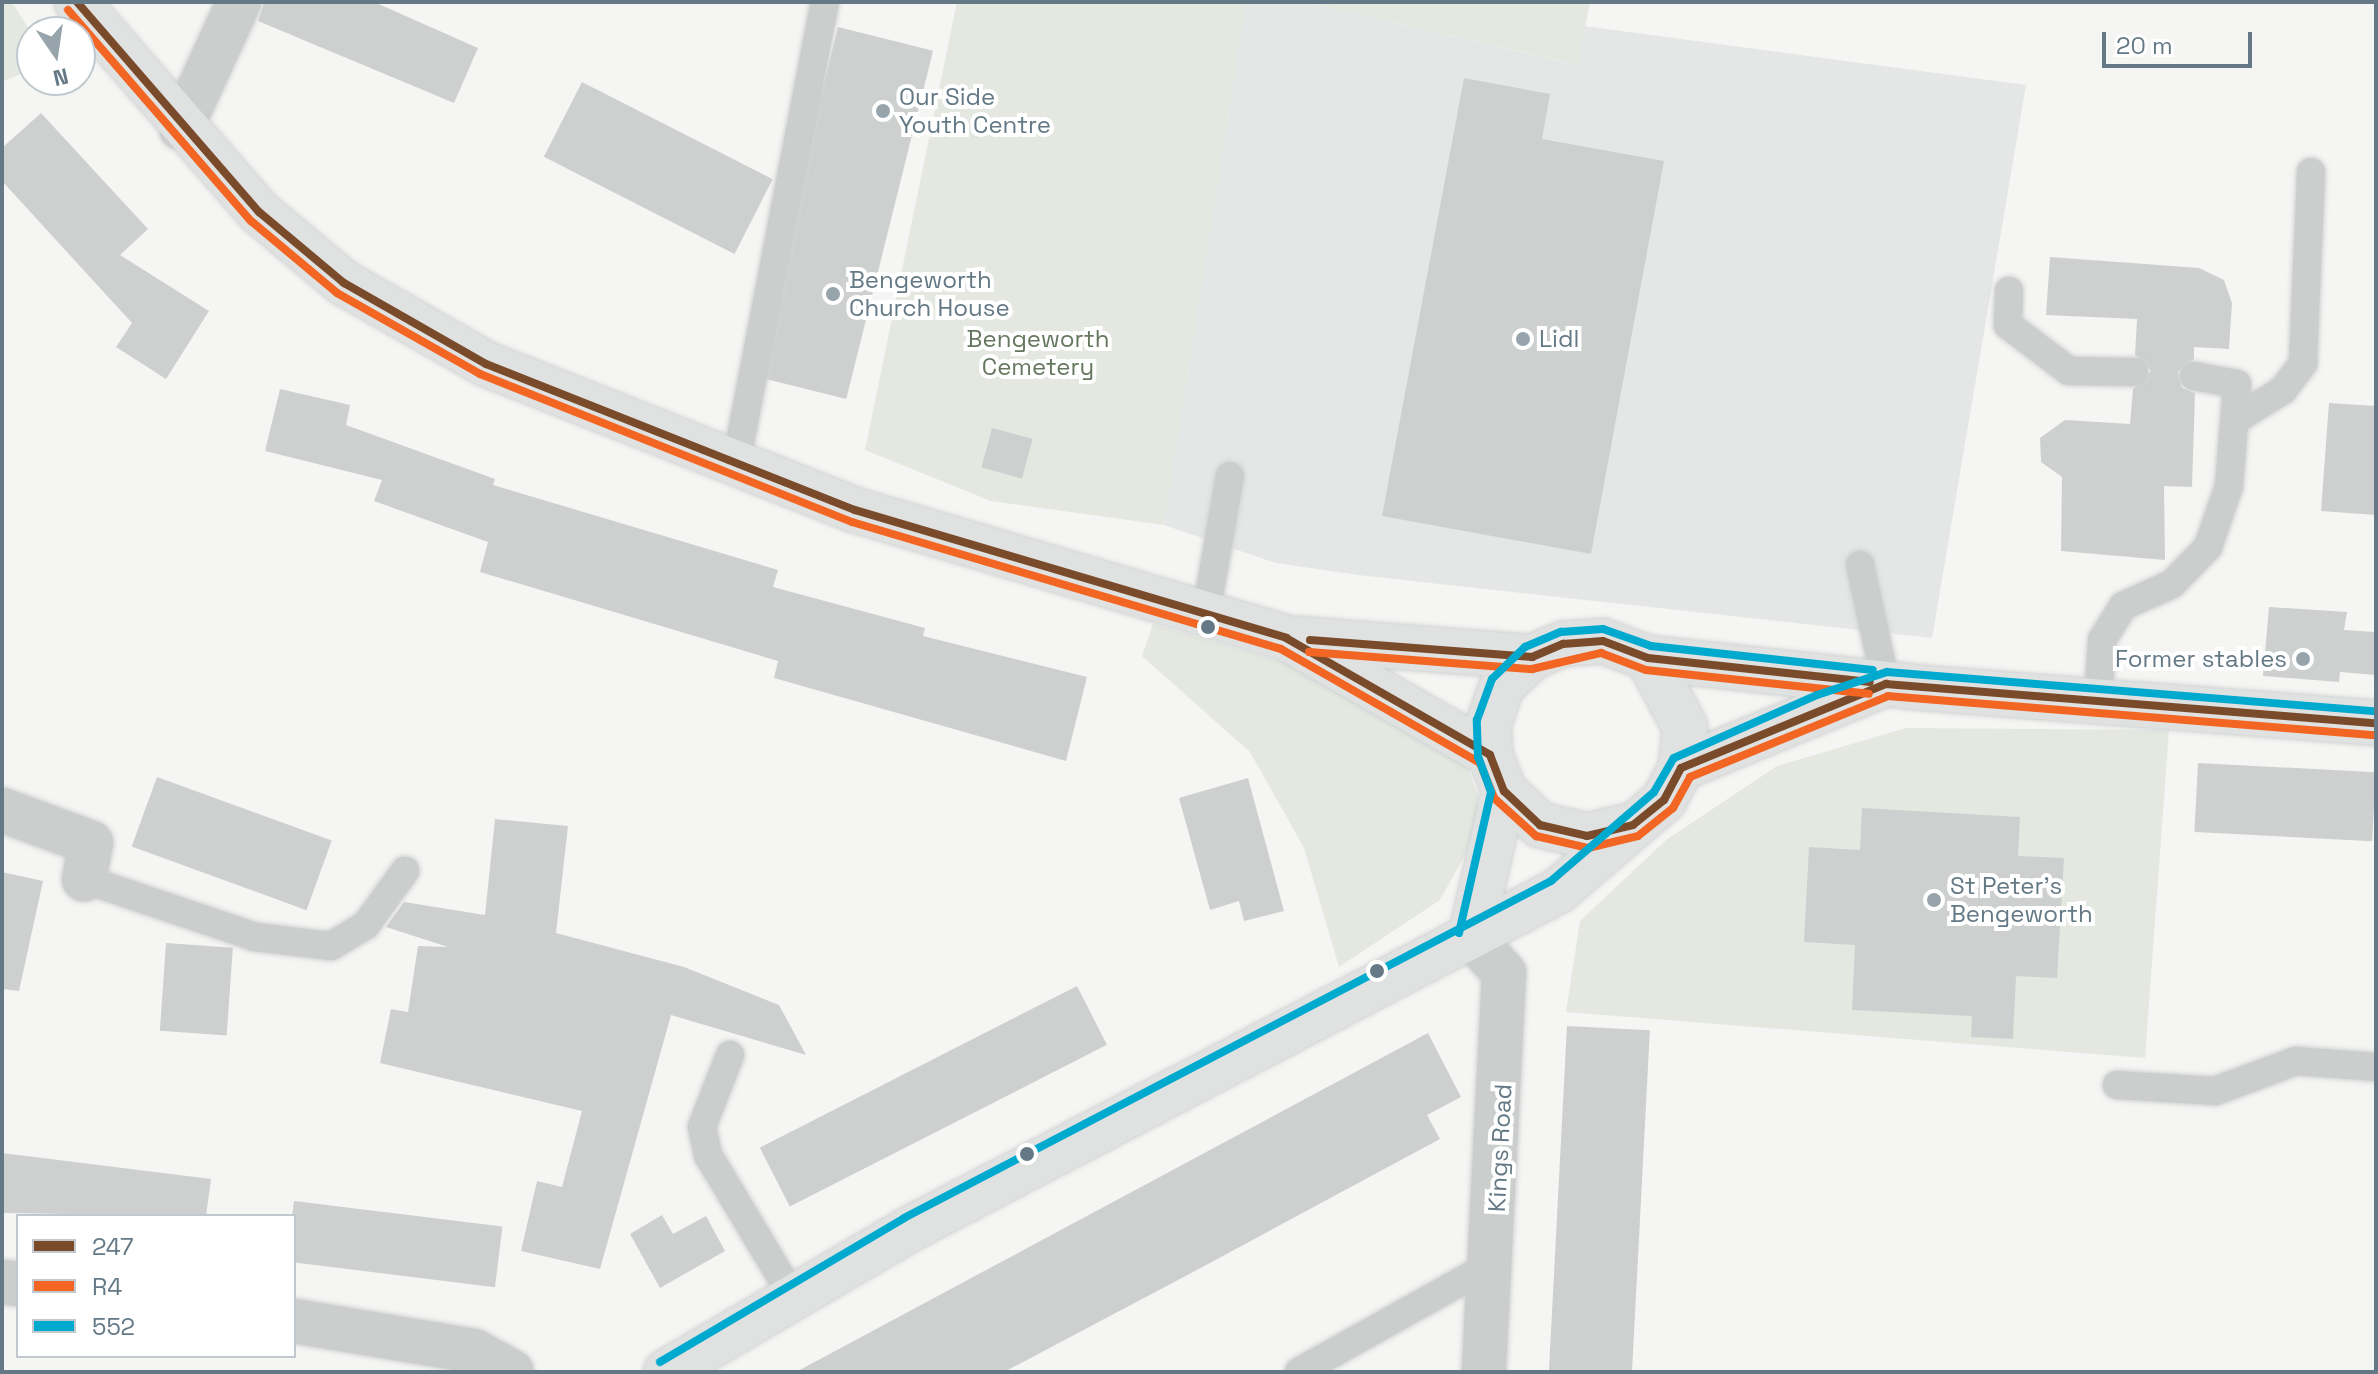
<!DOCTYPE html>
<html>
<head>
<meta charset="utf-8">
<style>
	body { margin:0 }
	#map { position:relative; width:2378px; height:1374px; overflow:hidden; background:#f5f5f3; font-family:"Space Grotesk",sans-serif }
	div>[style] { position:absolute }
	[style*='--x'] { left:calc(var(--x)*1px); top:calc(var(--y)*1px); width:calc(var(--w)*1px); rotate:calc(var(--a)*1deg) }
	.built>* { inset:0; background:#e5e7e6 }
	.green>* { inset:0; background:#e5e8e1 }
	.building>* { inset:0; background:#ced0d0; transform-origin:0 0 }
	.roads { filter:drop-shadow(0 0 2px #d1d3d3) drop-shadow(0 0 2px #d1d3d3) }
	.lane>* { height:28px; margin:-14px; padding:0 14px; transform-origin:14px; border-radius:14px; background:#cccece }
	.street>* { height:44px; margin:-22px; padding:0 22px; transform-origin:22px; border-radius:22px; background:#cccece }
	.secondary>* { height:44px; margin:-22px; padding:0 22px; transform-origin:22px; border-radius:22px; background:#e0e1e1 }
	.bus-1>* { height:8px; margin:-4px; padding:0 4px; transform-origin:4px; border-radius:4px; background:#7a4b2a }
	.bus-2>* { height:8px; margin:-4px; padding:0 4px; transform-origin:4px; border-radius:4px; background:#f26522 }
	.bus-3>* { height:8px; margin:-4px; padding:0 4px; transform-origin:4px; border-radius:4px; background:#00a9ce }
	.dots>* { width:22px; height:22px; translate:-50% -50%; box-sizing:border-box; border:4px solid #fff; border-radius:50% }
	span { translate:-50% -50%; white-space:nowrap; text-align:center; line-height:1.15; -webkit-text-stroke:8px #fff; paint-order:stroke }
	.poi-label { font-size:24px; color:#647985 }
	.left { translate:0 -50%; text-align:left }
	.right { translate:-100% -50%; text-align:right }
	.park-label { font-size:24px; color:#66775f }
	.street-label { font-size:24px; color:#647985 }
	.frame { position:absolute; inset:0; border:4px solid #647985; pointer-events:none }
	.legend { position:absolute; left:16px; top:1214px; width:280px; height:144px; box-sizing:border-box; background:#fff; border:2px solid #c1c9ce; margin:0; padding:10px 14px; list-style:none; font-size:24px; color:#647985 }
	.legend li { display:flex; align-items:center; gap:16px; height:40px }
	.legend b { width:40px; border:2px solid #c1c9ce }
	.north { position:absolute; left:16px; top:16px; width:80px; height:80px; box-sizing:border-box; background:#fff; border:2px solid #c1c9ce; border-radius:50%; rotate:167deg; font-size:22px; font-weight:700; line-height:32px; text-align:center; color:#647985 }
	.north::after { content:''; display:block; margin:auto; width:28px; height:36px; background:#97a4ac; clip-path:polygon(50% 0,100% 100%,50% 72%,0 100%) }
	.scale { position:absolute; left:2102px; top:32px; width:150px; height:36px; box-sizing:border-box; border:4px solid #647985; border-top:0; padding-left:10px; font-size:24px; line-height:28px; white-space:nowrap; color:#647985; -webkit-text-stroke:6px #fff; paint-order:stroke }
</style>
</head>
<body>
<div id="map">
	<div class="built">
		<div style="clip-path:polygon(1246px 2px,1305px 2px,1577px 65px,1584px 26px,2026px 85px,1932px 638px,1358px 575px,1276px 563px,1164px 525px)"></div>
	</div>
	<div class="green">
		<div style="clip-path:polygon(2px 2px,12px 2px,32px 34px,32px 69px,2px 82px)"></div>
		<div style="clip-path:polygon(957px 2px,1246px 2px,1164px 525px,991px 501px,865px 450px)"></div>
		<div style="clip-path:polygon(1305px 2px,1590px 2px,1578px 65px)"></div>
		<div style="clip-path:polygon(1153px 624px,1283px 662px,1463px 757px,1478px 795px,1475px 837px,1440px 900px,1339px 967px,1304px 848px,1250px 752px,1142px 656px)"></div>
		<div style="clip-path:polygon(1906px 728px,2169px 730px,2145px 1058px,1566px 1012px,1580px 921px,1666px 840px,1777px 766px)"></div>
	</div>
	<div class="building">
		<div style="clip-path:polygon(264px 2px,374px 2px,478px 48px,454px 103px,258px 21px)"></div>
		<div style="left:838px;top:27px;width:98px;height:359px;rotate:14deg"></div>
		<div style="clip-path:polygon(1464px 78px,1550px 94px,1542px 139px,1664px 161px,1591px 554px,1382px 516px)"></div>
		<div style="left:582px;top:82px;width:214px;height:84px;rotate:27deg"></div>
		<div style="clip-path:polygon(41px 113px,148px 229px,120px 255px,209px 311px,166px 379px,116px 347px,132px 323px,2px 181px,2px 148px)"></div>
		<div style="clip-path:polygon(2050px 257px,2199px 268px,2224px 280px,2232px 303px,2229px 349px,2194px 347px,2194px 359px,2178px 372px,2182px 388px,2195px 393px,2192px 487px,2164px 486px,2165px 560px,2061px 551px,2062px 477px,2041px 462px,2040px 438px,2065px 420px,2130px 424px,2133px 389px,2151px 371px,2135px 355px,2137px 319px,2046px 315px)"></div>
		<div style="clip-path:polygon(280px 389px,350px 405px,346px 425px,495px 479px,493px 485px,778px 570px,773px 587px,925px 628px,923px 636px,1087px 677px,1066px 761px,774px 678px,778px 661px,480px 572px,488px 542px,374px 501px,382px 480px,265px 451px)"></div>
		<div style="clip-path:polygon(2329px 403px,2376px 406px,2376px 515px,2321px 511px)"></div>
		<div style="left:992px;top:428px;width:42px;height:41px;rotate:15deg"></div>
		<div style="clip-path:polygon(2269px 607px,2347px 612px,2344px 630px,2376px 632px,2376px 675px,2340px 672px,2339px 682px,2263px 676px)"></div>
		<div style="left:2198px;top:763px;width:178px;height:69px;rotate:3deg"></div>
		<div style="left:157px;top:777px;width:186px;height:74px;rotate:20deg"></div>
		<div style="clip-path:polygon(1248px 778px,1284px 911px,1244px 921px,1239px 901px,1210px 910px,1179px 798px)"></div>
		<div style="clip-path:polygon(1862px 808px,2020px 817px,2018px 856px,2064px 858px,2057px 978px,2016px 976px,2013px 1039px,1971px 1037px,1972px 1016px,1852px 1010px,1855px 945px,1804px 942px,1809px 847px,1860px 850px)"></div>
		<div style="clip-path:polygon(495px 819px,568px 826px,556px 933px,684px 967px,779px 1005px,806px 1055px,671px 1015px,600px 1269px,521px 1251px,537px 1181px,562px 1187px,582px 1111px,380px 1063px,391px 1009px,408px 1012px,418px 946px,448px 947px,386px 927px,404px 902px,485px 915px)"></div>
		<div style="clip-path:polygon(2px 872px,43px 881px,19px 991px,2px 989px)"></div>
		<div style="left:166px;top:943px;width:67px;height:88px;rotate:4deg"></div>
		<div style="left:1077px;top:986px;width:66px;height:356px;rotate:63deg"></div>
		<div style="left:1567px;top:1026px;width:83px;height:347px;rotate:3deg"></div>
		<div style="clip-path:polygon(1428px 1033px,1461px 1097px,1427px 1115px,1440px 1139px,1195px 1271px,1004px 1372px,796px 1372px)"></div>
		<div style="clip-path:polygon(2px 1153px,211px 1179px,206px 1216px,2px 1213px)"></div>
		<div style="left:294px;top:1201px;width:210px;height:61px;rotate:7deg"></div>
		<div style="clip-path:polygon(662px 1215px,673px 1234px,706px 1216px,725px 1251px,660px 1288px,630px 1234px)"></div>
	</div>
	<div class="roads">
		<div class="lane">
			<div style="--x:2009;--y:291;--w:34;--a:92"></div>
			<div style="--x:2008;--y:325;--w:76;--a:37"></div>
			<div style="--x:2069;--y:371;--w:65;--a:0.9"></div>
			<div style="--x:2240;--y:417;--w:51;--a:-32.1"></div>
			<div style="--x:2283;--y:390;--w:34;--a:-53"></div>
			<div style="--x:2303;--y:363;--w:191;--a:-87.6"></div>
			<div style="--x:737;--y:458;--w:464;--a:-79.1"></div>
			<div style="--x:1860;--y:565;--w:122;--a:77.7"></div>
			<div style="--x:1206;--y:613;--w:139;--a:-80.1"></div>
			<div style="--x:2098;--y:699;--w:59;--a:-86.1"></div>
			<div style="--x:2102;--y:640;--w:40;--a:-58"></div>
			<div style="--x:2123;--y:606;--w:54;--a:-24.2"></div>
			<div style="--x:2172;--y:584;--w:52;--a:-45.8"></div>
			<div style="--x:2208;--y:547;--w:65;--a:-71"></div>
			<div style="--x:2229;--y:486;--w:102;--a:-85.5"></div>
			<div style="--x:2237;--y:384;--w:44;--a:-169.5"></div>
			<div style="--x:84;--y:879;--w:181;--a:18.7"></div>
			<div style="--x:255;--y:937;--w:77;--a:6.8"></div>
			<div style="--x:331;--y:946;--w:41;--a:-31"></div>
			<div style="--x:366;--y:925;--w:67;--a:-54.2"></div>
			<div style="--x:730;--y:1055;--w:77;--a:111.3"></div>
			<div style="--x:702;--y:1127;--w:29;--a:78"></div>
			<div style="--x:708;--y:1155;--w:165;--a:59.1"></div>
			<div style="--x:2117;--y:1085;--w:98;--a:3.5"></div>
			<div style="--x:2215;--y:1091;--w:86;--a:-20.3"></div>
			<div style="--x:2296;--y:1061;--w:80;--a:4.3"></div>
			<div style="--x:1299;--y:1372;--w:223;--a:-29.2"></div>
		</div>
		<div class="street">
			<div style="--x:181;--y:128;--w:139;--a:-65.3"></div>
			<div style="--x:2;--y:810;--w:95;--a:20.3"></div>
			<div style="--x:91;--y:843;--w:37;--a:101"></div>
			<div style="--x:1471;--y:936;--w:50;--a:48.3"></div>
			<div style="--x:1504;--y:973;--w:400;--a:92.9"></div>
			<div style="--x:2;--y:1282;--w:16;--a:7"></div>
			<div style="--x:294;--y:1321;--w:182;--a:9.5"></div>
			<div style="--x:474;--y:1351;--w:43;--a:28.9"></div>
		</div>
		<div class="secondary">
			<div style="--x:77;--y:2;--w:278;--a:49.1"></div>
			<div style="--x:259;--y:212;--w:111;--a:39.9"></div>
			<div style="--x:344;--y:283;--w:163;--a:29.7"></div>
			<div style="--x:486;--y:364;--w:397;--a:21.6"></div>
			<div style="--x:855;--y:510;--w:450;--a:16.5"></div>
			<div style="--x:1286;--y:638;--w:235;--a:29.8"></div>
			<div style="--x:1297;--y:639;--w:236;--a:4.4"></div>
			<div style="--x:1681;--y:768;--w:215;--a:-22.4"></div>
			<div style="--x:1633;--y:825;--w:47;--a:166.6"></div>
			<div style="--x:1587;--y:836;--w:48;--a:-166.8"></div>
			<div style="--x:1540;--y:825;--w:50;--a:-136.6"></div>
			<div style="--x:1504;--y:791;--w:39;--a:-111"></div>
			<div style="--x:1490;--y:755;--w:32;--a:-92"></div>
			<div style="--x:1489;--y:723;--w:39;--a:-71"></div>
			<div style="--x:1502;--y:686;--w:42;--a:-44"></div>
			<div style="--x:1532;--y:657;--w:34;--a:-23"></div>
			<div style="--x:1563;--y:644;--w:40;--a:-4.3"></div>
			<div style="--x:1603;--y:641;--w:48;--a:20.7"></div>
			<div style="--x:1648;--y:658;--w:278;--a:6.2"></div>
			<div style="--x:1924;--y:688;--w:453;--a:4.4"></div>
			<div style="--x:1471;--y:936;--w:149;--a:-77.2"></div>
			<div style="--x:666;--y:1372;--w:283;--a:-30.4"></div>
			<div style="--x:910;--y:1229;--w:731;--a:-27.55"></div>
			<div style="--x:1558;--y:891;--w:140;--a:-40.6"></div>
			<div style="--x:1664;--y:800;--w:36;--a:-62"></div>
			<div style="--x:1681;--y:768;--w:41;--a:-84.4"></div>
			<div style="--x:1685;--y:727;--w:78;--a:-118.2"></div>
		</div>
	</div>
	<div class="bus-1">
		<div style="--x:77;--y:2;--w:278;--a:49.1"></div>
		<div style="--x:259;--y:212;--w:111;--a:39.9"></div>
		<div style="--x:344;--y:283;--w:163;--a:29.7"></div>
		<div style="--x:486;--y:364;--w:397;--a:21.6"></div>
		<div style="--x:855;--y:510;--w:450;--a:16.5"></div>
		<div style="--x:1286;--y:638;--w:235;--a:29.8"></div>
		<div style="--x:1490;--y:755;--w:39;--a:69"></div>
		<div style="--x:1504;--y:791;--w:50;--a:43.4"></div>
		<div style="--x:1540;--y:825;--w:48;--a:13.2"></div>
		<div style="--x:1587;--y:836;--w:47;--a:-13.4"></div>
		<div style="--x:1633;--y:825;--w:40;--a:-39"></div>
		<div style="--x:1664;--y:800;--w:36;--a:-62"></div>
		<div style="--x:1681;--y:768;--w:222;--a:-22.3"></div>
		<div style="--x:1886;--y:684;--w:492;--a:4.6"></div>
		<div style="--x:1310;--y:640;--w:223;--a:4.4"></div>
		<div style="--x:1532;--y:657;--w:34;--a:-23"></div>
		<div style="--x:1563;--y:644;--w:40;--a:-4.3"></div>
		<div style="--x:1603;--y:641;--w:48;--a:20.7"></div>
		<div style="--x:1648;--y:658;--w:223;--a:6.2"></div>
	</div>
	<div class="bus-2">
		<div style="--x:68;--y:10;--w:279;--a:49.1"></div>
		<div style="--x:251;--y:221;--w:112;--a:39.9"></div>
		<div style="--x:337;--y:293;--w:164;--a:29.5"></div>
		<div style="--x:480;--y:374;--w:400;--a:21.7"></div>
		<div style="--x:852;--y:522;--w:447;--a:16.5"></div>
		<div style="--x:1281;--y:649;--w:229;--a:29.8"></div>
		<div style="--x:1480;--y:763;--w:38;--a:68"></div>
		<div style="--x:1494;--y:798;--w:57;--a:42.1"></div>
		<div style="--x:1536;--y:836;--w:53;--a:13"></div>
		<div style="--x:1588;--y:848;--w:51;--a:-13.5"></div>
		<div style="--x:1638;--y:836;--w:45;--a:-38.7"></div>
		<div style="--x:1673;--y:808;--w:35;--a:-61"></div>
		<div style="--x:1690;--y:777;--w:214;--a:-22.2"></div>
		<div style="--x:1888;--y:696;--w:489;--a:4.6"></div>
		<div style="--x:1309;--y:652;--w:224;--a:4.4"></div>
		<div style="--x:1532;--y:669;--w:71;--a:-13.1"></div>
		<div style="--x:1601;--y:653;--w:48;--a:20.7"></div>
		<div style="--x:1646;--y:670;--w:224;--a:6.1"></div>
	</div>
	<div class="bus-3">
		<div style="--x:1459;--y:933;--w:145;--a:-77.2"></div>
		<div style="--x:1491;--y:792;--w:37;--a:-110"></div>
		<div style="--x:1478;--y:757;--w:37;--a:-92"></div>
		<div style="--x:1477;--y:720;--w:44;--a:-69.9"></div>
		<div style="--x:1492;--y:679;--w:46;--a:-44.1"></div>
		<div style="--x:1525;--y:647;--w:39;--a:-23"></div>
		<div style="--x:1561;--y:632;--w:42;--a:-4.1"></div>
		<div style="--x:1603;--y:629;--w:51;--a:19.5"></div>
		<div style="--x:1651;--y:646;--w:223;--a:6.2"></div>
		<div style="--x:660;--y:1362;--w:283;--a:-30.5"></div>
		<div style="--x:904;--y:1218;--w:730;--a:-27.51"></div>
		<div style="--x:1551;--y:881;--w:136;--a:-40.8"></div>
		<div style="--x:1654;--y:792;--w:39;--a:-60"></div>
		<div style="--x:1674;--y:758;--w:156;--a:-23.8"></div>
		<div style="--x:1817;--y:695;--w:74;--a:-18.2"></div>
		<div style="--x:1887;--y:672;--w:491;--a:4.6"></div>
	</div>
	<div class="dots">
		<div style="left:883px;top:111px;background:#97a4ac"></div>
		<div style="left:833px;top:294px;background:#97a4ac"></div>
		<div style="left:1523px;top:339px;background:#97a4ac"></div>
		<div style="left:1208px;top:627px;background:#647985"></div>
		<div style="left:2303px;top:659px;background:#97a4ac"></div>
		<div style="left:1934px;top:900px;background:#97a4ac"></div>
		<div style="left:1377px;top:971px;background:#647985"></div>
		<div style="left:1027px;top:1154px;background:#647985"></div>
	</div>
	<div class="poi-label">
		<span class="left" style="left:899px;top:111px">Our Side<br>Youth Centre</span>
		<span class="left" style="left:849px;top:294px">Bengeworth<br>Church House</span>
		<span class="left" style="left:1539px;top:339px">Lidl</span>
		<span class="right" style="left:2287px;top:659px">Former stables</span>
		<span class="left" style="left:1950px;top:900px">St Peter's<br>Bengeworth</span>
	</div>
	<div class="park-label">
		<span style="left:1038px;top:353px">Bengeworth<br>Cemetery</span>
	</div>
	<div class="street-label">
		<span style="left:1500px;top:1148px;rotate:-87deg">Kings Road</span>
	</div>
	<div class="frame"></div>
	<ul class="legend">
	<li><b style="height:10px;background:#7a4b2a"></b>247</li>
	<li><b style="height:10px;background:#f26522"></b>R4</li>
	<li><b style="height:10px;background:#00a9ce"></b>552</li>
	</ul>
	<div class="north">N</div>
	<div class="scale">20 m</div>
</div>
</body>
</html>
